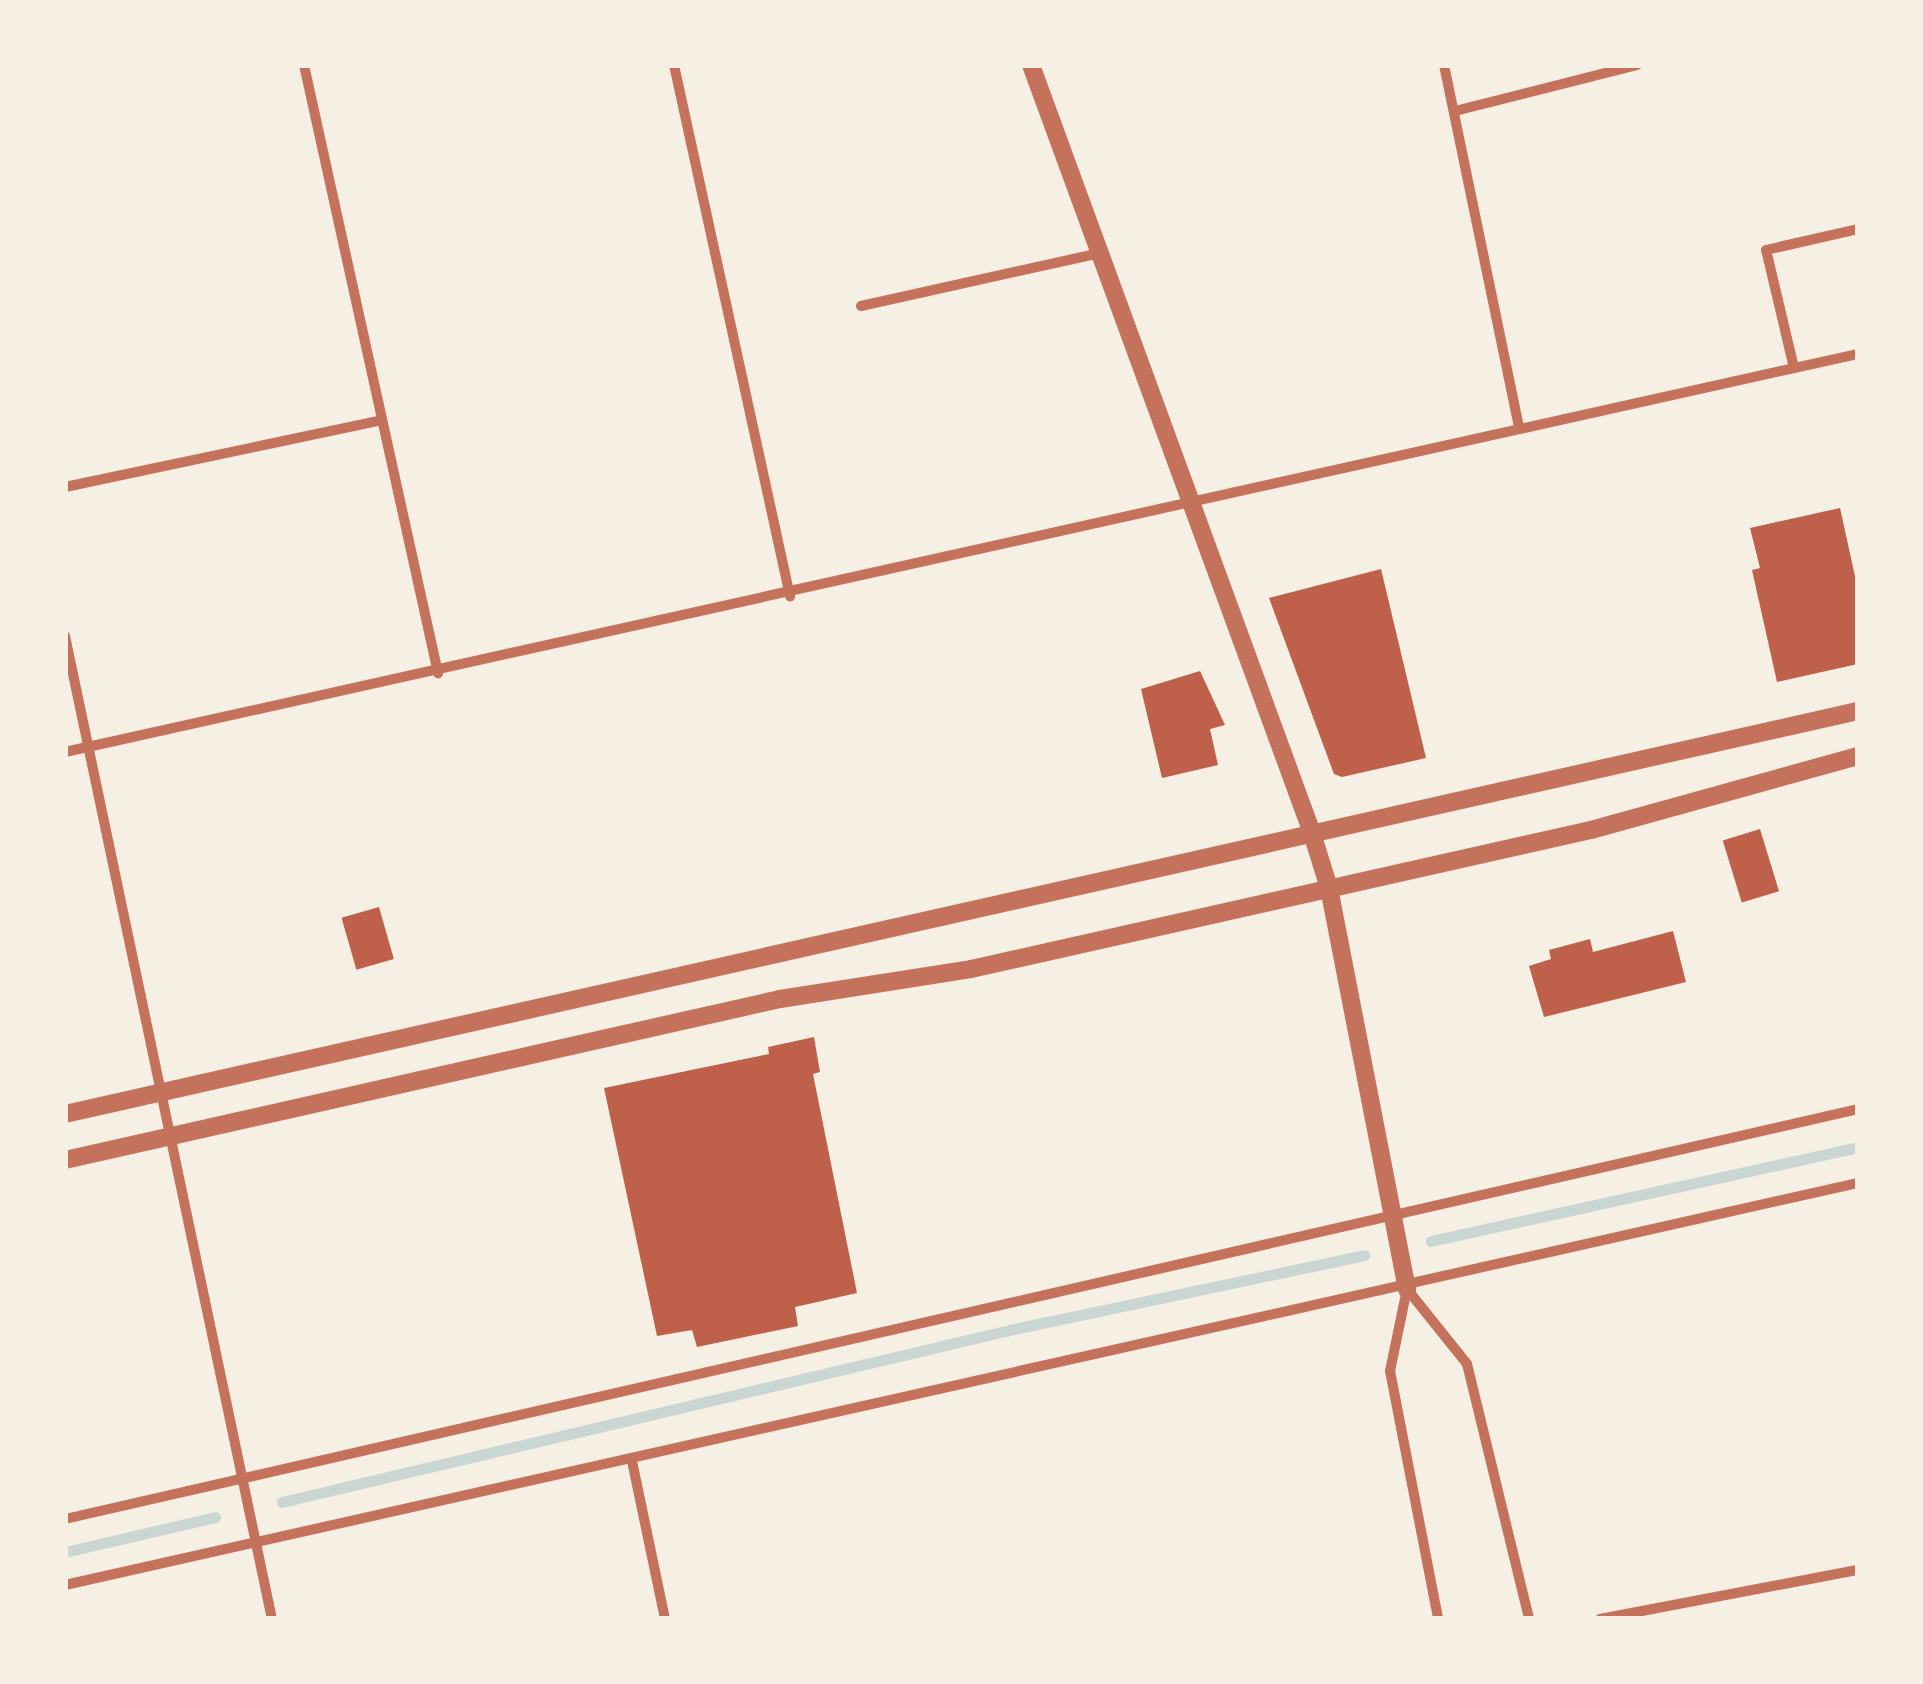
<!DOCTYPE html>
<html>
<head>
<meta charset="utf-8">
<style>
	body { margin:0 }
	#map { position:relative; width:1923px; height:1684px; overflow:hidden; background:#f6efe4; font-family:"Archivo Narrow",sans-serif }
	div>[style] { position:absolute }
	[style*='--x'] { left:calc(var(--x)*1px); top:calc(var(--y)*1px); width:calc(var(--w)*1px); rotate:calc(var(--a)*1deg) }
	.stream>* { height:11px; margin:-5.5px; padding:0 5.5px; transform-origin:5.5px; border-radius:5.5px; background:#c9d6d2 }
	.building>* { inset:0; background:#bf614a; transform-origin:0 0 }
	.minor>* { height:10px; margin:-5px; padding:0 5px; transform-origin:5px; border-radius:5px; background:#c5725c }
	.tertiary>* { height:18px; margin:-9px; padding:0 9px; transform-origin:9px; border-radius:9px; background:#c5725c }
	span { translate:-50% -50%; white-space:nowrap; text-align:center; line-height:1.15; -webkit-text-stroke:9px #f6efe4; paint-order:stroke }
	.frame { position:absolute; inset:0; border:68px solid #f6efe4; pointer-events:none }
</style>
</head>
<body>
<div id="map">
	<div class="stream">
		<div style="--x:1431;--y:1241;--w:437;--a:-12.4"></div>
		<div style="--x:282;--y:1502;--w:752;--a:-13.3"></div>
		<div style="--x:1014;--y:1329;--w:358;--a:-11.9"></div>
		<div style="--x:65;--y:1552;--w:154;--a:-13.1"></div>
	</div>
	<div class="building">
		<div style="clip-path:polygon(1840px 508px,1858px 590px,1858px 664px,1777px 682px,1752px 570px,1760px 568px,1750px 528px)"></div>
		<div style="clip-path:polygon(1381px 569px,1426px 758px,1342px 777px,1334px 774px,1269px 598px)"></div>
		<div style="clip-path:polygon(1200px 671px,1225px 725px,1210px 729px,1218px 765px,1162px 778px,1141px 689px)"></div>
		<div style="left:1760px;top:829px;width:65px;height:39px;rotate:73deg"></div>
		<div style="left:379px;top:907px;width:54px;height:39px;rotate:74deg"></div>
		<div style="clip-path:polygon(1673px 931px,1686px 982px,1544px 1017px,1529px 966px,1551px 959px,1549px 950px,1590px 939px,1593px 952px)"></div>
		<div style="clip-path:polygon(814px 1037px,820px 1072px,813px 1074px,857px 1293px,795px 1307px,798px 1326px,697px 1347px,692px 1330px,657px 1336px,604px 1088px,769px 1054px,768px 1047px)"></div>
	</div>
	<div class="minor">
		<div style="--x:304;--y:65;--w:623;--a:77.57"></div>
		<div style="--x:674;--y:65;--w:544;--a:77.68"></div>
		<div style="--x:1444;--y:65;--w:371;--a:78.3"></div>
		<div style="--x:1455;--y:111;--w:188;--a:-14.2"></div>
		<div style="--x:861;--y:306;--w:246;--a:-12.5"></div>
		<div style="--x:1794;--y:368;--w:121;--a:-103.3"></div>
		<div style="--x:1766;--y:250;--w:94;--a:-12.9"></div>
		<div style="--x:65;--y:487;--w:324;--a:-11.9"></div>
		<div style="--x:65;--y:636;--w:1005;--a:78.11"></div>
		<div style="--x:65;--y:752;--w:1837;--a:-12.52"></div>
		<div style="--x:1407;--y:1289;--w:96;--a:51.3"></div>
		<div style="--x:1467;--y:1364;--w:262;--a:76.3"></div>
		<div style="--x:1407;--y:1289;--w:84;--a:101.7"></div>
		<div style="--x:1390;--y:1371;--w:253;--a:79"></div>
		<div style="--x:632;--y:1461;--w:161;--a:78.2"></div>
		<div style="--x:65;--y:1519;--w:1839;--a:-12.88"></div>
		<div style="--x:65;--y:1585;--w:1838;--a:-12.64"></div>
		<div style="--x:1600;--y:1619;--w:263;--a:-10.8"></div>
	</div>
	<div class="tertiary">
		<div style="--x:1031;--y:65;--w:815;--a:69.9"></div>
		<div style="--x:1311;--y:830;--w:61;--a:72.8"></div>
		<div style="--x:1329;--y:888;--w:409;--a:79"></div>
		<div style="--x:65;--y:1114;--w:1838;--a:-12.67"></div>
		<div style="--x:65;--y:1160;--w:733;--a:-12.69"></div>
		<div style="--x:780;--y:999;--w:193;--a:-8.9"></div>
		<div style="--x:971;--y:969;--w:635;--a:-12.64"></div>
		<div style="--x:1591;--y:830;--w:277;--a:-15.5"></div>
	</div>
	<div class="frame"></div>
</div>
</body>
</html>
